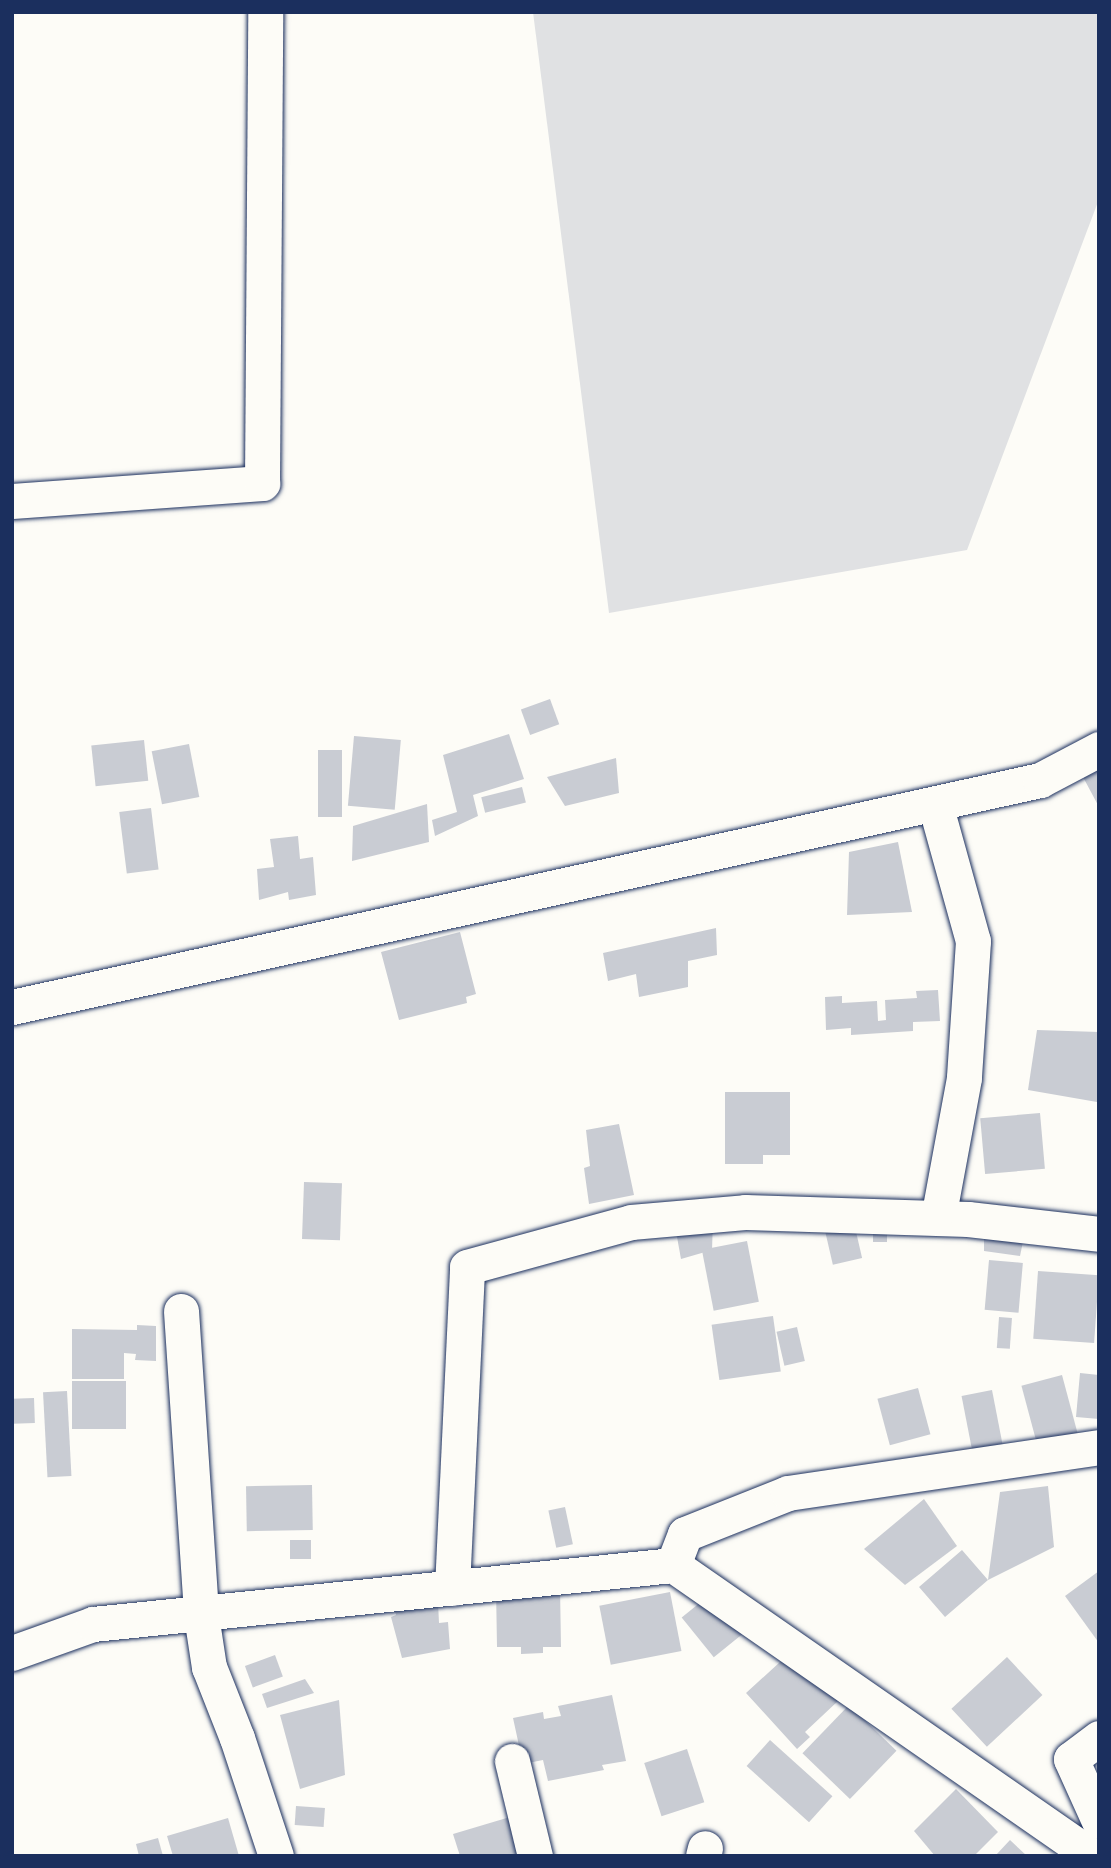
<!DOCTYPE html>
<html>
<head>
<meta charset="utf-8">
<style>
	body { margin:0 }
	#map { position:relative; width:1111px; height:1868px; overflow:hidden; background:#fdfcf7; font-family:Dekko,sans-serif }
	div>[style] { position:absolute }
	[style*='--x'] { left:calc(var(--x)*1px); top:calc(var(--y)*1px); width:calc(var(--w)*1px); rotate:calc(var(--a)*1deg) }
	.green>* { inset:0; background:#e0e1e3 }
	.building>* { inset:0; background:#c9ccd3; transform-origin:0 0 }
	.roads { filter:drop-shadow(0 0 2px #1b2f5e) drop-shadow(0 0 2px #1b2f5e) }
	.street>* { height:35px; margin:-17.5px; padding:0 17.5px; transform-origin:17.5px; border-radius:17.5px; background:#fdfcf7 }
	span { translate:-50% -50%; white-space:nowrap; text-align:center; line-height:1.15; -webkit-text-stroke:5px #fdfcf7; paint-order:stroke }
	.frame { position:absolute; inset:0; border:14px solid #1b2f5e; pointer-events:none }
</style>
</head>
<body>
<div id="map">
	<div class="green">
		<div style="clip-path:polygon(533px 12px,1099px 12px,1099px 199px,967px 550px,609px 613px)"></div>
	</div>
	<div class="building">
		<div style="left:550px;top:699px;width:27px;height:31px;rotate:70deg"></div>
		<div style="clip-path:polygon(509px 734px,524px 779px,473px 795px,478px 816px,435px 836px,432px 820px,457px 812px,443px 755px)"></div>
		<div style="left:354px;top:736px;width:47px;height:70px;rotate:5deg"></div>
		<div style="left:144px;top:740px;width:41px;height:53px;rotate:84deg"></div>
		<div style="left:189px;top:744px;width:54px;height:38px;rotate:79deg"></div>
		<div style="left:318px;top:750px;width:24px;height:67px"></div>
		<div style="clip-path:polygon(616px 758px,619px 793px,565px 806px,547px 777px)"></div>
		<div style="clip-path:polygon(1099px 768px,1099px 807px,1083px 777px)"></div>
		<div style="left:522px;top:787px;width:16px;height:42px;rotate:76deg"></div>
		<div style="clip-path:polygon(427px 804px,429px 842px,352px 861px,353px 826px)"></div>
		<div style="left:151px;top:808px;width:62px;height:32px;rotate:83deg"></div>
		<div style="clip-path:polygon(298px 836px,300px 859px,313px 857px,316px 895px,289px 900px,288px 892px,259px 900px,257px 869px,274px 867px,270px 839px)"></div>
		<div style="clip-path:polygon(898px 842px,912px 912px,847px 915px,849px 852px)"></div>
		<div style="clip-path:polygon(716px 928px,717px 955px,688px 961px,688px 987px,639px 997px,636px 974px,608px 981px,603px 953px)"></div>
		<div style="clip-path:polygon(460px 932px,476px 994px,466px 997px,467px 1003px,399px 1020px,381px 952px)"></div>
		<div style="clip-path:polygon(938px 990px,940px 1021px,913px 1022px,913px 1031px,851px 1035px,851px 1028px,826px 1030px,825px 997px,842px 996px,842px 1003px,877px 1001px,878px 1021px,886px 1020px,885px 1000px,917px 998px,916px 991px)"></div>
		<div style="clip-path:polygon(1037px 1030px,1099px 1032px,1097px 1102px,1028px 1090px)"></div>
		<div style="clip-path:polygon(725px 1092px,790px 1092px,790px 1155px,763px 1155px,763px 1164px,725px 1164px)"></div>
		<div style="left:1040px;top:1113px;width:56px;height:60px;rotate:85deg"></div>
		<div style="clip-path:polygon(619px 1124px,634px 1195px,589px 1204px,584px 1168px,590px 1166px,586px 1130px)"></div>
		<div style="left:304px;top:1182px;width:38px;height:57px;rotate:2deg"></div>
		<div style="clip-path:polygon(713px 1219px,712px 1250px,681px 1259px,675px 1226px)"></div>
		<div style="left:854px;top:1223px;width:36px;height:30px;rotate:77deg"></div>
		<div style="clip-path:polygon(984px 1225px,1026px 1227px,1020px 1256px,984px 1251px)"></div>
		<div style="left:873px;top:1227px;width:14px;height:15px"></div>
		<div style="left:747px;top:1241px;width:62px;height:46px;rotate:79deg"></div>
		<div style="left:989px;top:1260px;width:34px;height:50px;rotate:5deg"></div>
		<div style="left:1038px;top:1271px;width:61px;height:68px;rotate:4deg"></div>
		<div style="left:773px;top:1316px;width:56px;height:62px;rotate:82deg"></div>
		<div style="left:999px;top:1317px;width:13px;height:31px;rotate:4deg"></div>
		<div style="clip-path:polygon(137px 1325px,156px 1326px,156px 1361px,135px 1360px,136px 1354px,124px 1353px,124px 1379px,72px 1379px,72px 1329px,137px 1330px)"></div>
		<div style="left:797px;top:1327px;width:35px;height:21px;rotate:77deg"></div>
		<div style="clip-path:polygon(1080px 1373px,1099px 1375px,1099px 1419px,1076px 1417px)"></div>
		<div style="left:1062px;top:1375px;width:61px;height:42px;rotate:75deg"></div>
		<div style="left:72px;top:1381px;width:54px;height:48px"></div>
		<div style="left:918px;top:1388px;width:48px;height:42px;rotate:75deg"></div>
		<div style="left:992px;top:1390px;width:56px;height:31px;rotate:79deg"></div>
		<div style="left:67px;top:1391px;width:85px;height:24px;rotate:87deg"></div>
		<div style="left:34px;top:1398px;width:25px;height:22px;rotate:88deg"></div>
		<div style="left:312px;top:1485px;width:45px;height:66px;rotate:89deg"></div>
		<div style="clip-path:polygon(1048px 1486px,1054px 1547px,988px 1580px,945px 1617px,919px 1587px,962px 1550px,988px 1580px,1000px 1492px)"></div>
		<div style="clip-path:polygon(924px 1499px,957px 1546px,905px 1585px,864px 1549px)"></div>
		<div style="left:565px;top:1507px;width:38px;height:17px;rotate:78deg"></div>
		<div style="left:290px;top:1540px;width:21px;height:19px"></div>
		<div style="clip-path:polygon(1099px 1571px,1099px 1643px,1065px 1596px)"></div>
		<div style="clip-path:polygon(560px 1587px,561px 1647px,543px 1647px,543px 1653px,521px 1654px,521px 1647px,497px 1647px,496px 1588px)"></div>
		<div style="left:670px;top:1592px;width:60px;height:72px;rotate:79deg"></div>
		<div style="left:712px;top:1593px;width:51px;height:39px;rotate:51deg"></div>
		<div style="clip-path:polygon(391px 1595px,438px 1602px,439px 1623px,448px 1622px,450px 1649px,402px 1658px,391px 1617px,396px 1615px)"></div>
		<div style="clip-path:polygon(792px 1651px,838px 1701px,805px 1732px,810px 1737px,797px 1749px,746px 1693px)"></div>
		<div style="left:275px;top:1655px;width:23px;height:32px;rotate:70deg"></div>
		<div style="left:1007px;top:1657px;width:52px;height:76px;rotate:47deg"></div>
		<div style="clip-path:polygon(305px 1679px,314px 1693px,267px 1708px,262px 1694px)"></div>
		<div style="clip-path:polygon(612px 1695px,626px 1761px,602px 1765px,604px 1770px,548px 1781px,543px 1760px,523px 1764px,513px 1718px,543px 1712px,544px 1719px,561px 1716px,558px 1706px)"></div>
		<div style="clip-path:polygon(339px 1700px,345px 1775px,300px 1789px,280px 1715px)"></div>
		<div style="left:849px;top:1705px;width:66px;height:67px;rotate:44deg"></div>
		<div style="left:770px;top:1740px;width:84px;height:35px;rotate:42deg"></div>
		<div style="left:687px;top:1749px;width:56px;height:45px;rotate:72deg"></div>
		<div style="clip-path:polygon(956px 1789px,998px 1832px,974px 1856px,935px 1856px,914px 1831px)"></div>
		<div style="left:296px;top:1806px;width:29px;height:19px;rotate:4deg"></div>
		<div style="clip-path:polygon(510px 1817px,522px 1856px,460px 1856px,453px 1834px)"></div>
		<div style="clip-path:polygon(228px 1818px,239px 1856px,173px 1856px,167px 1836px)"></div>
		<div style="clip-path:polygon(158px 1838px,163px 1856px,139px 1856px,136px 1844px)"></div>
		<div style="clip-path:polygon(1010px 1840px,1027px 1856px,995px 1856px)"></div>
	</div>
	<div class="roads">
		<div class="street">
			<div style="--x:12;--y:501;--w:251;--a:-4.1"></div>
			<div style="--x:262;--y:483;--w:471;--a:-89.6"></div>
			<div style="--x:935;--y:804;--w:142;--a:74.5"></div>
			<div style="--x:973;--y:941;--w:137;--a:93.8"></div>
			<div style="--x:964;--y:1078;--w:142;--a:100.5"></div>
			<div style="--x:12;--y:1007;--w:1053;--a:-12.45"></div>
			<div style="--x:1040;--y:780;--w:67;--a:-27.7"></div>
			<div style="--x:181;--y:1311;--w:305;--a:86.2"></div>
			<div style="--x:201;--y:1615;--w:53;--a:81.3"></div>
			<div style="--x:209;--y:1667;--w:76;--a:68.5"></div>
			<div style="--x:237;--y:1738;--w:124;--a:71.7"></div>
			<div style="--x:673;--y:1565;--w:33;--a:-69"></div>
			<div style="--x:685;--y:1534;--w:111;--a:-21.7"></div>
			<div style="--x:788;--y:1493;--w:314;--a:-8.4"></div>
			<div style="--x:452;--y:1588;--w:321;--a:-87.3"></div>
			<div style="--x:467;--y:1267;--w:170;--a:-15.3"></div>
			<div style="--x:631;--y:1222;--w:114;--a:-5"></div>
			<div style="--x:745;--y:1212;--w:223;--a:1.8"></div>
			<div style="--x:968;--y:1219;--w:132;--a:6.5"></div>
			<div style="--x:12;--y:1653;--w:86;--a:-19.7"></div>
			<div style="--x:93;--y:1624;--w:583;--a:-5.81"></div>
			<div style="--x:673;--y:1565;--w:510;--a:34.78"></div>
			<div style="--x:1099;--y:1738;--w:35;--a:143"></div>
			<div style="--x:1071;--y:1759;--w:68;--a:65.7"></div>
			<div style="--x:512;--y:1761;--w:98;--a:76.4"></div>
			<div style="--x:703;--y:1856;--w:8;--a:-76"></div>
		</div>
	</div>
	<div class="frame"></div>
</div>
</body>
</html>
